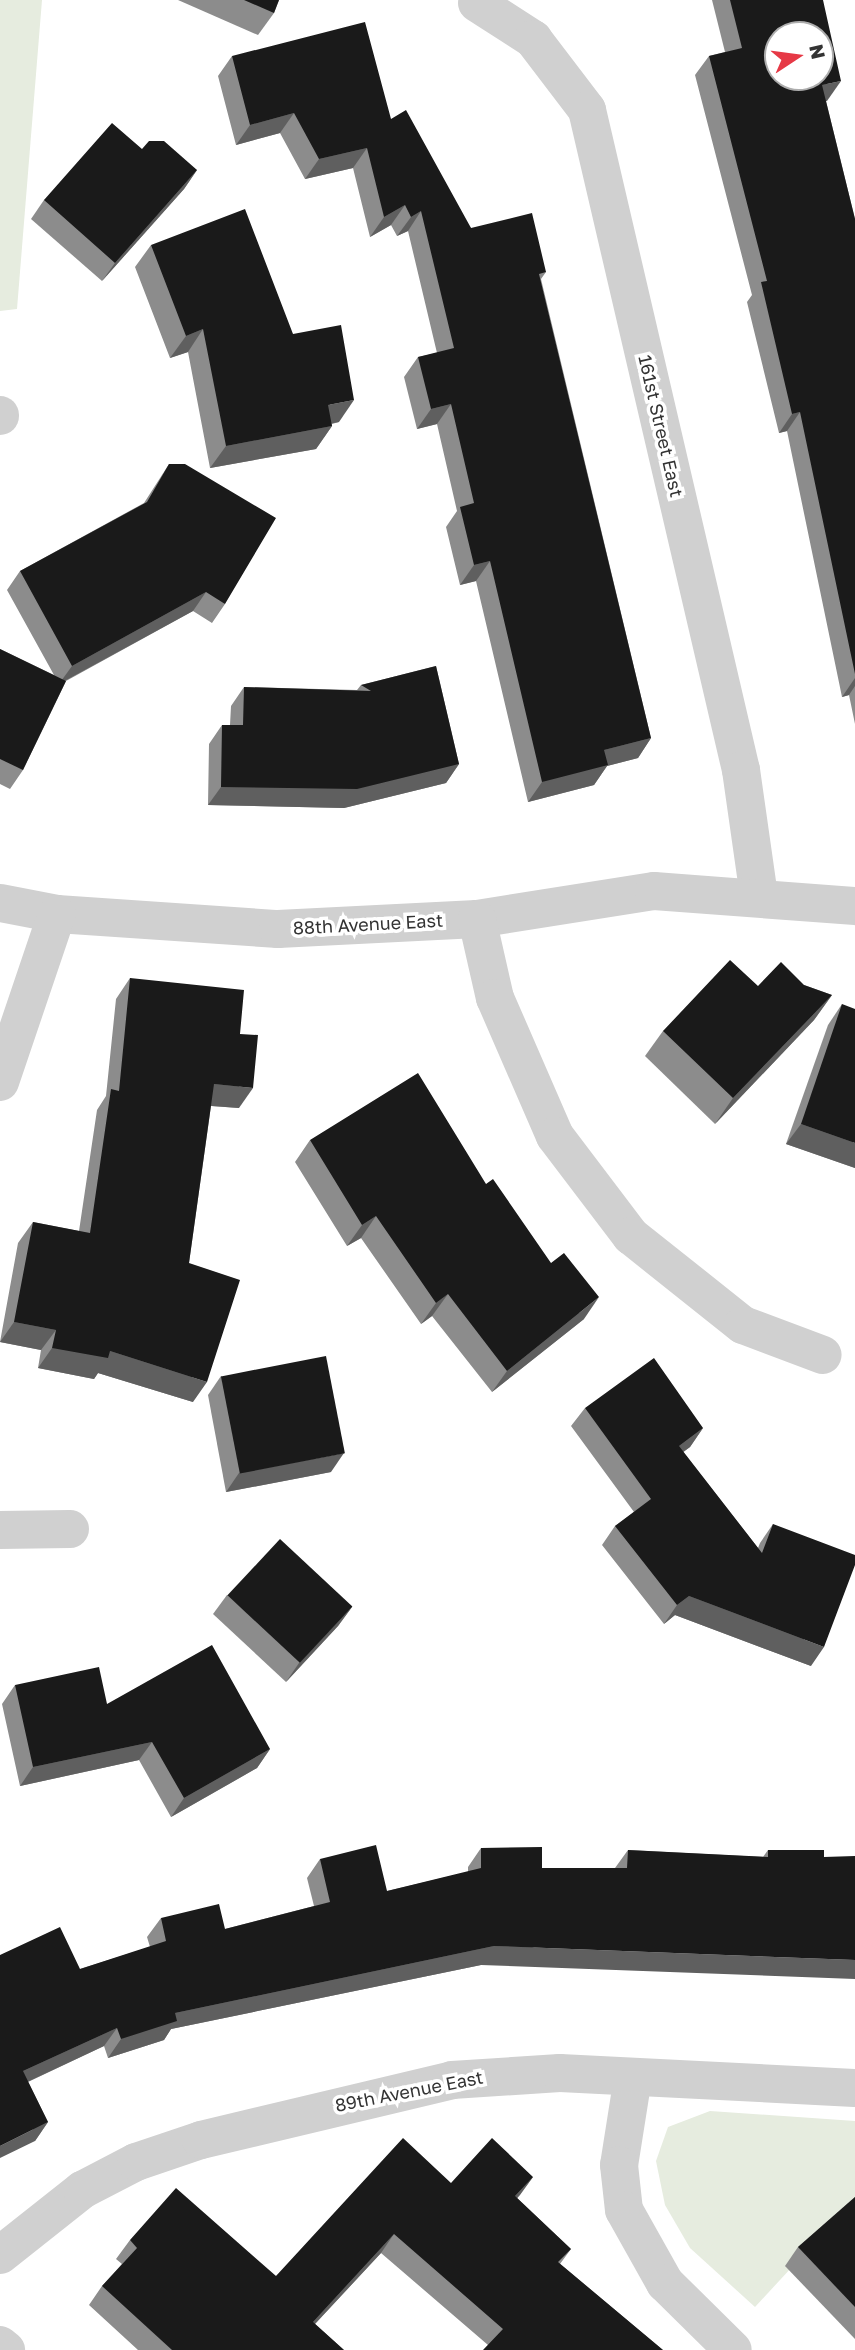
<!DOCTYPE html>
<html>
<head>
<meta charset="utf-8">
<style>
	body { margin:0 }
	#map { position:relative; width:855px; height:2350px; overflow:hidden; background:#fff; font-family:"Golos Text",sans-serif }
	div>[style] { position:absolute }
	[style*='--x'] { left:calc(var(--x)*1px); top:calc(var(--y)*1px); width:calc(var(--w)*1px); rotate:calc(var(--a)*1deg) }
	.green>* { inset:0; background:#e6ecdf }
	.minor>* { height:38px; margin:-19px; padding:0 19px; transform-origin:19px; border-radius:19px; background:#d0d0d0 }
	.wall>* { inset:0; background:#8c8c8c }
	.shaded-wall>* { inset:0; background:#5f5f5f }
	.building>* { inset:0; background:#1a1a1a; transform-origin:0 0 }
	span { translate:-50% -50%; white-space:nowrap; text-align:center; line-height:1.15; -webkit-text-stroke:7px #fff; paint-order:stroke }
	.street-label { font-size:18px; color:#333 }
	.north { position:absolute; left:764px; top:21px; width:70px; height:70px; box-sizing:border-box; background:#fff; border:2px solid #adadad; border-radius:50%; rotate:77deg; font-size:19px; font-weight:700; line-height:28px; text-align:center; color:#333 }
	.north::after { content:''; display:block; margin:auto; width:24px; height:32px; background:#e63946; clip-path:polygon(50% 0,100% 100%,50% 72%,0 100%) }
</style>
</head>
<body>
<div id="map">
	<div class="green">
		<div style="clip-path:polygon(0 0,42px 0,17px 309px,0 311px)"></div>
		<div style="clip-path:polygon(710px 2111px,855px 2121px,855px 2199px,755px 2307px,690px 2248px,665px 2205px,656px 2161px,668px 2127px)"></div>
	</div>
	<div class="minor">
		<div style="--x:477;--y:3;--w:67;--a:32.7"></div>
		<div style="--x:533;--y:39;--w:89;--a:52.7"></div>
		<div style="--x:587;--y:110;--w:678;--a:76.87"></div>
		<div style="--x:741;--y:770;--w:127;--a:81.9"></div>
		<div style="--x:0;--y:416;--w:1;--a:-90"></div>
		<div style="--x:0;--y:903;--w:58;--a:10.9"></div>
		<div style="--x:57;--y:914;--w:222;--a:3.9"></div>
		<div style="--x:278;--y:929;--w:199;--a:-2.9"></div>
		<div style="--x:477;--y:919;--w:179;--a:-9"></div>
		<div style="--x:654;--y:891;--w:202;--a:4.3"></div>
		<div style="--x:477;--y:919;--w:81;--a:77.2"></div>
		<div style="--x:495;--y:998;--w:150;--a:66.5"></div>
		<div style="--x:555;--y:1136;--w:126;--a:52.8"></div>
		<div style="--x:631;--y:1236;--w:143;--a:38.5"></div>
		<div style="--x:743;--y:1325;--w:85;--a:20.6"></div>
		<div style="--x:0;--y:1082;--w:177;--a:-71.3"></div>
		<div style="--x:0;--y:1530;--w:70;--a:-0.8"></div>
		<div style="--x:633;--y:2077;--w:89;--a:99"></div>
		<div style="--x:619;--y:2165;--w:45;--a:83.7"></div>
		<div style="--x:624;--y:2210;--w:84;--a:60.7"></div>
		<div style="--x:665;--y:2283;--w:95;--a:44.6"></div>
		<div style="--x:0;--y:2255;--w:105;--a:-38.4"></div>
		<div style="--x:82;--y:2190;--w:61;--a:-27.4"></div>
		<div style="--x:136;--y:2162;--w:69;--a:-18.7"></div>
		<div style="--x:201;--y:2140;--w:258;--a:-13.4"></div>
		<div style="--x:452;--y:2080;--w:108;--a:-3.7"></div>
		<div style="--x:560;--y:2073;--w:295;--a:2.9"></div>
		<div style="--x:0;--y:2345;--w:8;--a:40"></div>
	</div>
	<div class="wall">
		<div style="clip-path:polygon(178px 0,279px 0,274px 13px,258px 35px)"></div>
		<div style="clip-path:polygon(712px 0,823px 0,827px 101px,826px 101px,855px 219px,855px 724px,849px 695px,842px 697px,787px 431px,779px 433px,747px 302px,752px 295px,695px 75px,709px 56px,725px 52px)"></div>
		<div style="clip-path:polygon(232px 56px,391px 119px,471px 228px,546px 272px,541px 279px,651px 738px,638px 758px,607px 766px,594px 785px,528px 802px,476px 581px,460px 585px,446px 527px,457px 511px,437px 424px,417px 429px,404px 377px,418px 357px,437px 353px,408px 231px,397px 236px,391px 225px,370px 237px,353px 168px,305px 179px,280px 133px,236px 145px,218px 76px)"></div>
		<div style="clip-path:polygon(142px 149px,197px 170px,184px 189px,102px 281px,31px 219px,44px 200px)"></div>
		<div style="clip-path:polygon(151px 245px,293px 334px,339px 422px,332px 424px,332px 426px,316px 449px,210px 468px,188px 352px,170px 358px,135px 267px)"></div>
		<div style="clip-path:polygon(169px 464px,225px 604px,212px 623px,193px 611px,66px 681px,23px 770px,10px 789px,0 784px,0 649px,54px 675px,7px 590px,20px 571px,144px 503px)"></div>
		<div style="clip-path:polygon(436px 666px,459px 764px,446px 783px,344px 808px,208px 805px,209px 744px,222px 725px,230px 725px,231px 706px,244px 687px,357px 690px,361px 685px)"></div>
		<div style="clip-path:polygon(130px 978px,240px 1034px,239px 1108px,211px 1106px,189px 1263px,193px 1402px,98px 1373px,94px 1379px,38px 1368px,41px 1350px,0 1342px,18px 1243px,33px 1222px,79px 1231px,97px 1110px,106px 1096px,116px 999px)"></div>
		<div style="clip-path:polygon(804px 985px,832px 995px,814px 1020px,715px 1124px,645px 1056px,663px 1031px,758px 986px)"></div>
		<div style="clip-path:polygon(842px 1004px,855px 1168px,786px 1144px,828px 1025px)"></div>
		<div style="clip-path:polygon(310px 1140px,486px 1184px,584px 1319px,492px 1392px,432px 1316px,421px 1324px,361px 1238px,347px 1246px,295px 1162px)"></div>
		<div style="clip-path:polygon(221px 1376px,331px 1472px,226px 1492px,208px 1395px)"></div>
		<div style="clip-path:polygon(585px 1408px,703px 1428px,690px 1447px,683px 1452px,758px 1548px,760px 1543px,773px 1524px,811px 1666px,675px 1615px,664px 1624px,602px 1545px,615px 1526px,634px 1512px,571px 1426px)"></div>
		<div style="clip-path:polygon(227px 1595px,352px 1607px,338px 1626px,286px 1682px,213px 1614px)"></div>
		<div style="clip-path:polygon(15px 1685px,107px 1704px,270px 1749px,257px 1768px,171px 1817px,139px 1760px,20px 1786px,2px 1704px)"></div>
		<div style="clip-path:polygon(481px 1848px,542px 1868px,615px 1868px,628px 1850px,763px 1857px,768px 1850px,824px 1850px,481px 1965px,171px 2029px,164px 2040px,108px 2058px,104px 2046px,28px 2082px,48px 2122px,35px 2141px,0 1955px,80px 1969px,150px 1947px,147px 1937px,161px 1918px,225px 1929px,314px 1906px,307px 1878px,320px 1859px,387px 1891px,468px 1872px,468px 1867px)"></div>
		<div style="clip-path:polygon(533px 2177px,517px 2198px,571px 2249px,560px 2264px,663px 2350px,488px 2345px,381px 2253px,315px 2324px,344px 2350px,138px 2350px,89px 2305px,102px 2286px,122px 2264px,116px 2259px,130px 2240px,276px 2276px,451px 2183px)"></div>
		<div style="clip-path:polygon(855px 2197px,855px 2339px,785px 2266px,798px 2247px)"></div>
	</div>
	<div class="shaded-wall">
		<div style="clip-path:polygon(841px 81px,827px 101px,809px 105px,822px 85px)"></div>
		<div style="clip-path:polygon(294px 113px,280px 133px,236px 145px,250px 125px)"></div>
		<div style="clip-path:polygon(367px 148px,353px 168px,305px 179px,319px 159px)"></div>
		<div style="clip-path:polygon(197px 170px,184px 189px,102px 281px,115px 263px)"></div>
		<div style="clip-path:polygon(405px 205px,391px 225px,370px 237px,384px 217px)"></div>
		<div style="clip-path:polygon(421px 211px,408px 231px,397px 236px,411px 217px)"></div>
		<div style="clip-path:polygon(203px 329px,188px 352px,170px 358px,186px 336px)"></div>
		<div style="clip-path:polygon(354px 400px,339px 422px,312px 427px,328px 405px)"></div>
		<div style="clip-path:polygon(451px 404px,437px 424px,417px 429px,431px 409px)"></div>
		<div style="clip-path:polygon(800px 412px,787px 431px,779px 433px,792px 414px)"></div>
		<div style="clip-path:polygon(332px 426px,316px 449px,210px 468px,226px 446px)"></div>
		<div style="clip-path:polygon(490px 561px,476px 581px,460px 585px,474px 565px)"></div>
		<div style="clip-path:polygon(206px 592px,193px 611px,59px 684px,72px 666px)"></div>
		<div style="clip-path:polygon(855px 678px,855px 686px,849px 695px,842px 697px)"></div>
		<div style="clip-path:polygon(651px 738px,638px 758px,607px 766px,594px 785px,528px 802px,542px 782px,604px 750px)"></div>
		<div style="clip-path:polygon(459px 764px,446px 783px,344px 808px,208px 805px,221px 787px)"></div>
		<div style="clip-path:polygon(832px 995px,814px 1020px,715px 1124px,733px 1098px)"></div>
		<div style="clip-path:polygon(214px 1084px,253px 1088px,239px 1108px,199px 1105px)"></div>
		<div style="clip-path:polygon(801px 1124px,855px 1143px,855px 1168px,786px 1144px)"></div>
		<div style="clip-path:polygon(376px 1216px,361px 1238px,347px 1246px,362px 1225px)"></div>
		<div style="clip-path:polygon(448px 1294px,432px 1316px,421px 1324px,436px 1303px)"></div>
		<div style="clip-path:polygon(599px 1297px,584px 1319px,492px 1392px,507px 1371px)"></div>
		<div style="clip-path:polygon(14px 1322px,56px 1330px,41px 1350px,0 1342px)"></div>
		<div style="clip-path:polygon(52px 1348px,110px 1351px,207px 1382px,193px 1402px,98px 1373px,94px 1379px,38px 1368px)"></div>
		<div style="clip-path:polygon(703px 1428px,690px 1447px,666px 1465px,679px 1446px)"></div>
		<div style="clip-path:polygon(344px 1453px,331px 1472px,226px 1492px,239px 1473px)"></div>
		<div style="clip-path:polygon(689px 1596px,824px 1647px,811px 1666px,675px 1615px,664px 1624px,677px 1605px)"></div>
		<div style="clip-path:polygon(352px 1607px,338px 1626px,286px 1682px,299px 1663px)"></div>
		<div style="clip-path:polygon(152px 1742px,139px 1760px,20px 1786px,33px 1767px)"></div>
		<div style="clip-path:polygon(270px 1749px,257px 1768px,171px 1817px,184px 1798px)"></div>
		<div style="clip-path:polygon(494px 1946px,855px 1960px,855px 1979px,481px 1965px,171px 2029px,164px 2040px,108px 2058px,121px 2039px,175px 2013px)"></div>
		<div style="clip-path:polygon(117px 2028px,104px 2046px,10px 2090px,23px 2071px)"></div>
		<div style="clip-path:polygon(48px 2122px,35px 2141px,0 2158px,0 2146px)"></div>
		<div style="clip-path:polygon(533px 2177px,520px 2195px,502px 2215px,515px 2196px)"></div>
		<div style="clip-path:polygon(394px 2234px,381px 2253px,300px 2340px,313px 2322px)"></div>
	</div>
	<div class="building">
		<div style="clip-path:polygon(244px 0,279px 0,274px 13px)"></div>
		<div style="clip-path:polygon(evenodd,730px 0,823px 0,841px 81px,822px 85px,855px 219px,855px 674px,800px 412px,792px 414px,761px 282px,767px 281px,709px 56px,742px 48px,730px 0,778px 35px,820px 35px,820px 77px,778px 77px,778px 35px)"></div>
		<div style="clip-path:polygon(365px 22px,391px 119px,406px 110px,471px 228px,532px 213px,546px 272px,539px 274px,651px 738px,604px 750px,608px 765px,542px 782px,490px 561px,474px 565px,460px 507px,474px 503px,451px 404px,431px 409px,418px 357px,454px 348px,421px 211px,411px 217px,405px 205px,384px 217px,367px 148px,319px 159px,294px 113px,250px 125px,232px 56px)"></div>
		<div style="clip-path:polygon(112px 123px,142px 149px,149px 141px,164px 141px,197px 170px,115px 263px,44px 200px)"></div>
		<div style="clip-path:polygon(245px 209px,293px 334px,341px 325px,354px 400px,328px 405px,332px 426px,226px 446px,203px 329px,186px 336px,151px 245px)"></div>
		<div style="clip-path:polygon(169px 464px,185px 464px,276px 518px,225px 604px,206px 592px,72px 666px,20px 571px,147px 502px)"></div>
		<div style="clip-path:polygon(0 649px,66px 681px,23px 770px,0 759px)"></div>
		<div style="clip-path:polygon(436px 666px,459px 764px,357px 789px,221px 787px,222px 725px,243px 725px,244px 687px,371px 691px,361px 685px)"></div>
		<div style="clip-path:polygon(730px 960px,758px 986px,781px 962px,804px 985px,832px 995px,733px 1098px,663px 1031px)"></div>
		<div style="clip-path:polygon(130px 978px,244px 990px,240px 1034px,258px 1035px,253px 1088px,214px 1084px,189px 1263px,240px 1280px,207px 1382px,110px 1351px,108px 1358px,52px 1348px,56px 1330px,14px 1322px,33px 1222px,90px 1233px,111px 1089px,119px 1091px)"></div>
		<div style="clip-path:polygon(842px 1004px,855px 1009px,855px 1143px,801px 1124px)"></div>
		<div style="clip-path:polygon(418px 1073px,486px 1184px,493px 1179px,551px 1263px,564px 1253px,599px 1297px,507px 1371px,448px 1294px,436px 1303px,376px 1216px,362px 1225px,310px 1140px)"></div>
		<div style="left:326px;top:1356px;width:99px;height:107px;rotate:79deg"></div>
		<div style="clip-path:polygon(654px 1358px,703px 1428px,679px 1446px,762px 1553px,773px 1524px,855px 1555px,855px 1565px,824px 1647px,689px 1596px,677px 1605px,615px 1526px,651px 1499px,585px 1408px)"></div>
		<div style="left:280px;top:1539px;width:99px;height:77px;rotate:43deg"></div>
		<div style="clip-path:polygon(212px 1645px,270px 1749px,184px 1798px,152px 1742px,33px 1767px,15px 1685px,99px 1667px,107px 1704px)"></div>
		<div style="clip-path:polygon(376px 1845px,387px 1891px,481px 1868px,481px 1848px,542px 1847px,542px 1868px,627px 1868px,628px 1850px,768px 1857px,768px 1850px,824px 1850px,824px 1857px,855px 1856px,855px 1960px,494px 1946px,175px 2013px,177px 2021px,121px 2039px,117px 2028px,23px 2071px,48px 2122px,0 2146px,0 1955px,60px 1927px,80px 1969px,166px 1941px,161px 1918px,219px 1904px,225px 1929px,330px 1902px,320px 1859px)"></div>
		<div style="clip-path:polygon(403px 2138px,451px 2183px,492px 2138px,533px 2177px,515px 2196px,571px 2249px,558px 2262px,663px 2350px,483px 2350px,503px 2329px,394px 2234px,313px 2322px,344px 2350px,172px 2350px,102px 2286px,137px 2248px,130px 2240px,176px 2188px,276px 2276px)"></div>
		<div style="clip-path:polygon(855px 2197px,855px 2307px,798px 2247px)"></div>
	</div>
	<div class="street-label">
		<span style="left:661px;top:426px;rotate:77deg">161st Street East</span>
		<span style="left:368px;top:924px;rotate:-3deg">88th Avenue East</span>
		<span style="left:409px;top:2091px;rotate:-11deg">89th Avenue East</span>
	</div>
	<div class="north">N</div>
</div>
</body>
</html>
